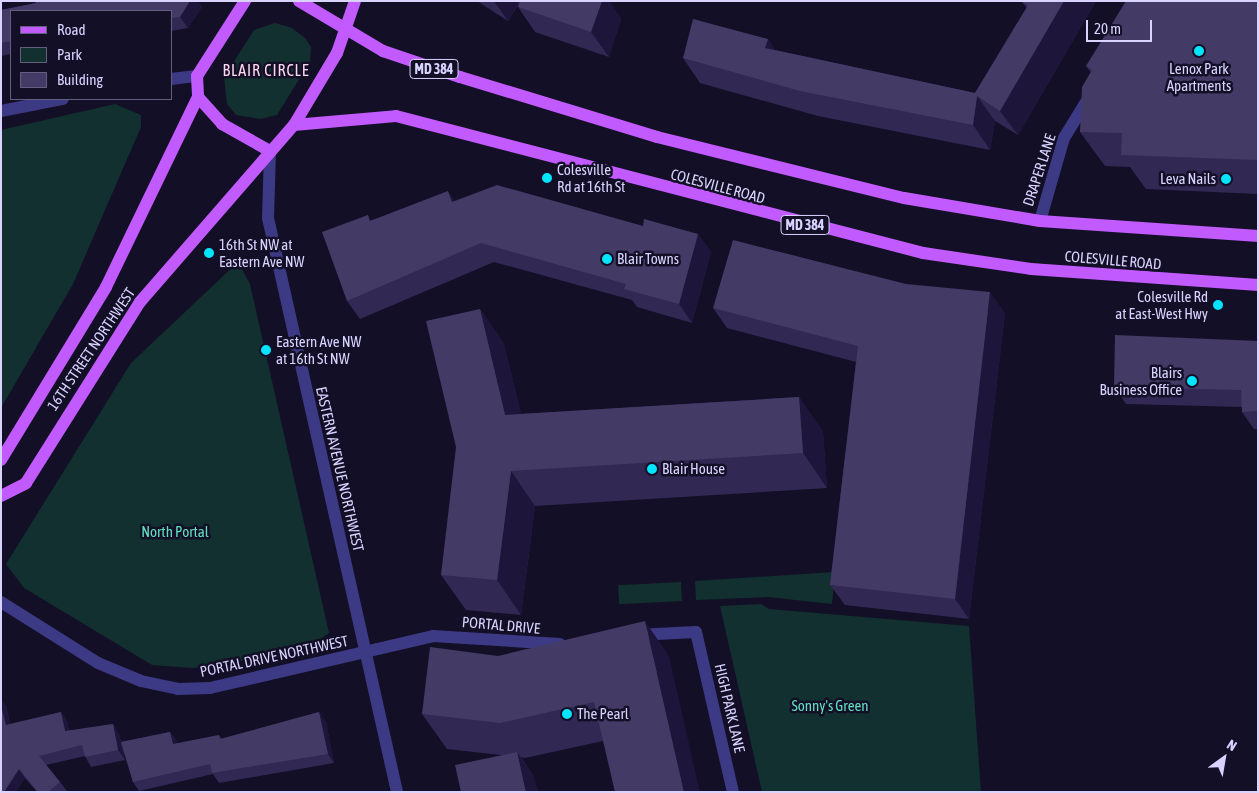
<!DOCTYPE html>
<html>
<head>
<meta charset="utf-8">
<style>
	body { margin:0 }
	#map { position:relative; width:1259px; height:793px; overflow:hidden; background:#130f26; font-family:"Asap Condensed",sans-serif }
	div>[style] { position:absolute }
	[style*='--x'] { left:calc(var(--x)*1px); top:calc(var(--y)*1px); width:calc(var(--w)*1px); rotate:calc(var(--a)*1deg) }
	.green>* { inset:0; background:#12302f; transform-origin:0 0 }
	.minor>* { height:12px; margin:-6px; padding:0 6px; transform-origin:6px; border-radius:6px; background:#3d3a85 }
	.major>* { height:12px; margin:-6px; padding:0 6px; transform-origin:6px; border-radius:6px; background:#c25bff }
	.wall>* { inset:0; background:#312854 }
	.shaded-wall>* { inset:0; background:#1d163a }
	.building>* { inset:0; background:#433a66 }
	.dots>* { width:14px; height:14px; translate:-50% -50%; box-sizing:border-box; border:2px solid #130f26; border-radius:50% }
	span { translate:-50% -50%; white-space:nowrap; text-align:center; line-height:1.15; -webkit-text-stroke:5px #130f26; paint-order:stroke }
	.shield-label span { padding:1px 4px; background:#130f26; border:1px solid; border-radius:4px; -webkit-text-stroke-width:0 }
	.shield-label { font-size:14px; color:#d9d4ff; font-weight:700 }
	.poi-label { font-size:15px; color:#d9d4ff }
	.left { translate:0 -50%; text-align:left }
	.right { translate:-100% -50%; text-align:right }
	.street-label { font-size:15px; color:#d9d4ff }
	.park-label { font-size:15px; color:#5fe0c0 }
	.neighbourhood-label { font-size:16px; color:#ffd6f0; letter-spacing:1px }
	.frame { position:absolute; inset:0; border:2px solid #d9d4ff; pointer-events:none }
	.legend { position:absolute; left:10px; top:10px; width:162px; height:90px; box-sizing:border-box; background:#130f26; border:1px solid #625e7d; margin:0; padding:6px 9px; list-style:none; font-size:15px; color:#d9d4ff }
	.legend li { display:flex; align-items:center; gap:10px; height:25px }
	.legend b { width:25px; border:1px solid #625e7d }
	.north { position:absolute; left:1199px; top:733px; width:50px; height:50px; -webkit-text-stroke:4px #130f26; paint-order:stroke; rotate:32deg; font-size:14px; font-weight:700; line-height:20px; text-align:center; color:#d9d4ff }
	.north::after { content:''; display:block; margin:auto; width:18px; height:22px; background:#d9d4ff; clip-path:polygon(50% 0,100% 100%,50% 72%,0 100%) }
	.scale { position:absolute; left:1086px; top:20px; width:66px; height:22px; box-sizing:border-box; border:2px solid #d9d4ff; border-top:0; padding-left:6px; font-size:15px; line-height:18px; white-space:nowrap; color:#d9d4ff; -webkit-text-stroke:4px #130f26; paint-order:stroke }
</style>
</head>
<body>
<div id="map">
	<div class="green">
		<div style="clip-path:polygon(275px 23px,292px 28px,305px 38px,311px 47px,310px 62px,277px 115px,261px 119px,236px 115px,227px 104px,224px 77px,254px 30px)"></div>
		<div style="clip-path:polygon(115px 104px,141px 115px,141px 127px,73px 284px,1px 408px,1px 130px)"></div>
		<div style="clip-path:polygon(238px 262px,250px 284px,329px 633px,312px 645px,237px 662px,193px 668px,152px 665px,24px 588px,6px 564px,131px 363px)"></div>
		<div style="clip-path:polygon(835px 572px,832px 604px,768px 597px,696px 600px,695px 581px)"></div>
		<div style="left:681px;top:582px;width:19px;height:63px;rotate:87deg"></div>
		<div style="clip-path:polygon(761px 604px,769px 609px,969px 626px,981px 792px,762px 792px,720px 606px)"></div>
	</div>
	<div class="minor">
		<div style="--x:171;--y:79;--w:26;--a:-7"></div>
		<div style="--x:1;--y:111;--w:63;--a:-11"></div>
		<div style="--x:270;--y:151;--w:67;--a:91.7"></div>
		<div style="--x:268;--y:218;--w:588;--a:77.33"></div>
		<div style="--x:1040;--y:221;--w:86;--a:-73.9"></div>
		<div style="--x:1064;--y:138;--w:48;--a:-58.6"></div>
		<div style="--x:1;--y:602;--w:115;--a:32.2"></div>
		<div style="--x:98;--y:663;--w:47;--a:22.7"></div>
		<div style="--x:141;--y:681;--w:38;--a:12"></div>
		<div style="--x:178;--y:689;--w:32;--a:-2"></div>
		<div style="--x:210;--y:688;--w:229;--a:-13.1"></div>
		<div style="--x:433;--y:636;--w:127;--a:3.6"></div>
		<div style="--x:637;--y:635;--w:59;--a:-2.9"></div>
		<div style="--x:696;--y:632;--w:164;--a:77"></div>
	</div>
	<div class="major">
		<div style="--x:245;--y:1;--w:89;--a:122.6"></div>
		<div style="--x:197;--y:76;--w:21;--a:87"></div>
		<div style="--x:198;--y:97;--w:36;--a:48"></div>
		<div style="--x:222;--y:124;--w:55;--a:29.4"></div>
		<div style="--x:299;--y:1;--w:98;--a:30.8"></div>
		<div style="--x:383;--y:51;--w:81;--a:18.7"></div>
		<div style="--x:460;--y:77;--w:206;--a:16.9"></div>
		<div style="--x:657;--y:137;--w:254;--a:13.9"></div>
		<div style="--x:904;--y:198;--w:138;--a:9.6"></div>
		<div style="--x:1040;--y:221;--w:219;--a:3.9"></div>
		<div style="--x:294;--y:125;--w:102;--a:-5"></div>
		<div style="--x:396;--y:116;--w:545;--a:14.57"></div>
		<div style="--x:923;--y:253;--w:109;--a:8.4"></div>
		<div style="--x:1031;--y:269;--w:228;--a:4"></div>
		<div style="--x:1;--y:460;--w:202;--a:-58.7"></div>
		<div style="--x:106;--y:287;--w:211;--a:-64.2"></div>
		<div style="--x:1;--y:496;--w:28;--a:-27"></div>
		<div style="--x:26;--y:483;--w:214;--a:-57.8"></div>
		<div style="--x:140;--y:302;--w:235;--a:-49"></div>
		<div style="--x:294;--y:125;--w:84;--a:-59.2"></div>
		<div style="--x:337;--y:53;--w:55;--a:-70.9"></div>
	</div>
	<div class="wall">
		<div style="clip-path:polygon(477px 1px,609px 1px,621px 19px,609px 57px,535px 32px,518px 7px,520px 2px,508px 21px)"></div>
		<div style="clip-path:polygon(1023px 1px,1096px 1px,1018px 135px,995px 121px,990px 150px,818px 116px,700px 83px,683px 58px,768px 39px,775px 50px,975px 93px,1027px 8px,1022px 2px)"></div>
		<div style="clip-path:polygon(1258px 1px,1258px 194px,1146px 189px,1130px 167px,1105px 166px,1080px 132px,1091px 73px,1086px 66px)"></div>
		<div style="clip-path:polygon(36px 3px,202px 7px,188px 28px,171px 31px,171px 11px,11px 11px,11px 54px,1px 56px,1px 10px)"></div>
		<div style="clip-path:polygon(455px 201px,643px 226px,698px 234px,711px 252px,692px 323px,637px 307px,632px 300px,494px 262px,360px 319px,347px 301px,371px 220px)"></div>
		<div style="clip-path:polygon(713px 308px,1005px 313px,969px 619px,845px 605px,830px 585px,856px 362px,727px 328px)"></div>
		<div style="clip-path:polygon(480px 309px,504px 344px,521px 414px,799px 397px,823px 432px,827px 488px,535px 506px,521px 615px,466px 610px,441px 575px)"></div>
		<div style="clip-path:polygon(1258px 341px,1258px 429px,1254px 429px,1242px 412px,1242px 407px,1126px 404px,1114px 387px)"></div>
		<div style="clip-path:polygon(498px 656px,669px 656px,603px 741px,525px 758px,521px 757px,534px 777px,501px 755px,447px 749px,422px 714px)"></div>
		<div style="clip-path:polygon(1px 700px,6px 706px,10px 724px,61px 712px,67px 721px,69px 731px,113px 724px,119px 734px,121px 742px,170px 732px,177px 741px,177px 744px,219px 735px,222px 739px,319px 712px,326px 722px,334px 763px,219px 783px,213px 774px,139px 791px,133px 782px,122px 746px,125px 760px,91px 767px,85px 756px,46px 765px,60px 782px,67px 791px,66px 792px,37px 792px,25px 778px,16px 792px,1px 792px)"></div>
	</div>
	<div class="shaded-wall">
		<div style="clip-path:polygon(190px 1px,198px 1px,202px 7px,188px 28px,180px 17px)"></div>
		<div style="clip-path:polygon(494px 1px,520px 1px,508px 21px)"></div>
		<div style="clip-path:polygon(602px 1px,609px 1px,621px 19px,609px 57px,591px 32px)"></div>
		<div style="clip-path:polygon(1064px 1px,1096px 1px,1018px 135px,1000px 111px)"></div>
		<div style="clip-path:polygon(768px 39px,785px 64px,765px 48px)"></div>
		<div style="clip-path:polygon(977px 96px,995px 121px,990px 150px,973px 125px)"></div>
		<div style="clip-path:polygon(448px 191px,461px 209px,452px 202px)"></div>
		<div style="clip-path:polygon(698px 234px,711px 252px,692px 323px,679px 304px)"></div>
		<div style="clip-path:polygon(990px 292px,1005px 313px,969px 619px,955px 599px)"></div>
		<div style="clip-path:polygon(480px 309px,504px 344px,530px 450px,505px 415px)"></div>
		<div style="clip-path:polygon(799px 397px,823px 432px,827px 488px,803px 453px)"></div>
		<div style="clip-path:polygon(511px 471px,535px 506px,521px 615px,497px 580px)"></div>
		<div style="clip-path:polygon(645px 621px,669px 656px,700px 792px,684px 792px)"></div>
		<div style="clip-path:polygon(1px 700px,6px 706px,12px 734px,6px 725px,1px 706px)"></div>
		<div style="clip-path:polygon(61px 712px,67px 721px,72px 741px,65px 731px)"></div>
		<div style="clip-path:polygon(319px 712px,326px 722px,334px 763px,328px 754px)"></div>
		<div style="clip-path:polygon(113px 724px,119px 734px,125px 760px,118px 750px)"></div>
		<div style="clip-path:polygon(170px 732px,177px 741px,180px 754px,173px 744px)"></div>
		<div style="clip-path:polygon(517px 752px,534px 777px,538px 792px,526px 792px)"></div>
		<div style="clip-path:polygon(19px 769px,25px 778px,16px 792px,4px 792px)"></div>
	</div>
	<div class="building">
		<div style="clip-path:polygon(35px 1px,190px 1px,180px 17px,171px 18px,171px 11px,11px 11px,11px 41px,1px 43px,1px 10px,36px 3px)"></div>
		<div style="clip-path:polygon(520px 1px,602px 1px,591px 32px,518px 7px)"></div>
		<div style="clip-path:polygon(1023px 1px,1064px 1px,1000px 111px,977px 96px,973px 125px,800px 91px,683px 58px,693px 19px,768px 39px,765px 48px,975px 93px,1028px 5px,1022px 2px)"></div>
		<div style="clip-path:polygon(1126px 1px,1258px 1px,1258px 160px,1121px 155px,1122px 133px,1080px 132px,1082px 87px,1092px 70px,1086px 66px)"></div>
		<div style="clip-path:polygon(497px 185px,643px 226px,644px 219px,698px 234px,679px 304px,624px 289px,626px 284px,481px 243px,347px 301px,322px 232px,368px 215px,370px 221px,448px 191px,452px 202px)"></div>
		<div style="clip-path:polygon(733px 240px,906px 284px,990px 292px,955px 599px,830px 585px,858px 346px,713px 308px)"></div>
		<div style="clip-path:polygon(480px 309px,505px 415px,799px 397px,803px 453px,511px 471px,497px 580px,441px 575px,456px 447px,426px 321px)"></div>
		<div style="clip-path:polygon(1115px 335px,1258px 341px,1258px 411px,1242px 412px,1241px 390px,1114px 387px)"></div>
		<div style="clip-path:polygon(645px 621px,684px 792px,615px 792px,594px 702px,500px 723px,422px 714px,430px 647px,498px 656px)"></div>
		<div style="clip-path:polygon(1px 706px,6px 725px,61px 712px,65px 731px,113px 724px,118px 750px,85px 757px,82px 745px,39px 756px,60px 782px,48px 792px,38px 792px,19px 769px,4px 792px,1px 792px)"></div>
		<div style="clip-path:polygon(319px 712px,328px 754px,212px 773px,210px 764px,133px 782px,121px 742px,170px 732px,173px 744px,219px 735px,220px 739px)"></div>
		<div style="clip-path:polygon(517px 752px,526px 792px,461px 792px,455px 765px)"></div>
	</div>
	<div class="dots">
		<div style="left:1199px;top:51px;background:#00e5ff"></div>
		<div style="left:547px;top:178px;background:#00e5ff"></div>
		<div style="left:1226px;top:179px;background:#00e5ff"></div>
		<div style="left:209px;top:253px;background:#00e5ff"></div>
		<div style="left:607px;top:259px;background:#00e5ff"></div>
		<div style="left:1218px;top:305px;background:#00e5ff"></div>
		<div style="left:266px;top:350px;background:#00e5ff"></div>
		<div style="left:1192px;top:381px;background:#00e5ff"></div>
		<div style="left:652px;top:469px;background:#00e5ff"></div>
		<div style="left:567px;top:714px;background:#00e5ff"></div>
	</div>
	<div class="shield-label">
		<span style="left:434px;top:69px">MD 384</span>
		<span style="left:805px;top:225px">MD 384</span>
	</div>
	<div class="poi-label">
		<span style="left:1199px;top:77px">Lenox Park<br>Apartments</span>
		<span class="left" style="left:557px;top:178px">Colesville<br>Rd at 16th St</span>
		<span class="right" style="left:1216px;top:179px">Leva Nails</span>
		<span class="left" style="left:219px;top:253px">16th St NW at<br>Eastern Ave NW</span>
		<span class="left" style="left:617px;top:259px">Blair Towns</span>
		<span class="right" style="left:1208px;top:305px">Colesville Rd<br>at East-West Hwy</span>
		<span class="left" style="left:276px;top:350px">Eastern Ave NW<br>at 16th St NW</span>
		<span class="right" style="left:1182px;top:381px">Blairs<br>Business Office</span>
		<span class="left" style="left:662px;top:469px">Blair House</span>
		<span class="left" style="left:577px;top:714px">The Pearl</span>
	</div>
	<div class="street-label">
		<span style="left:1039px;top:170px;rotate:-72deg">DRAPER LANE</span>
		<span style="left:718px;top:186px;rotate:15deg">COLESVILLE ROAD</span>
		<span style="left:1113px;top:260px;rotate:5deg">COLESVILLE ROAD</span>
		<span style="left:91px;top:349px;rotate:-56deg">16TH STREET NORTHWEST</span>
		<span style="left:340px;top:469px;rotate:77deg">EASTERN AVENUE NORTHWEST</span>
		<span style="left:501px;top:625px;rotate:5deg">PORTAL DRIVE</span>
		<span style="left:274px;top:656px;rotate:-12deg">PORTAL DRIVE NORTHWEST</span>
		<span style="left:730px;top:708px;rotate:77deg">HIGH PARK LANE</span>
	</div>
	<div class="park-label">
		<span style="left:175px;top:532px">North Portal</span>
		<span style="left:830px;top:706px">Sonny's Green</span>
	</div>
	<div class="neighbourhood-label">
		<span style="left:266px;top:70px">BLAIR CIRCLE</span>
	</div>
	<div class="frame"></div>
	<ul class="legend">
	<li><b style="height:6px;background:#c25bff"></b>Road</li>
	<li><b style="height:14px;background:#12302f"></b>Park</li>
	<li><b style="height:14px;background:#433a66"></b>Building</li>
	</ul>
	<div class="north">N</div>
	<div class="scale">20 m</div>
</div>
</body>
</html>
